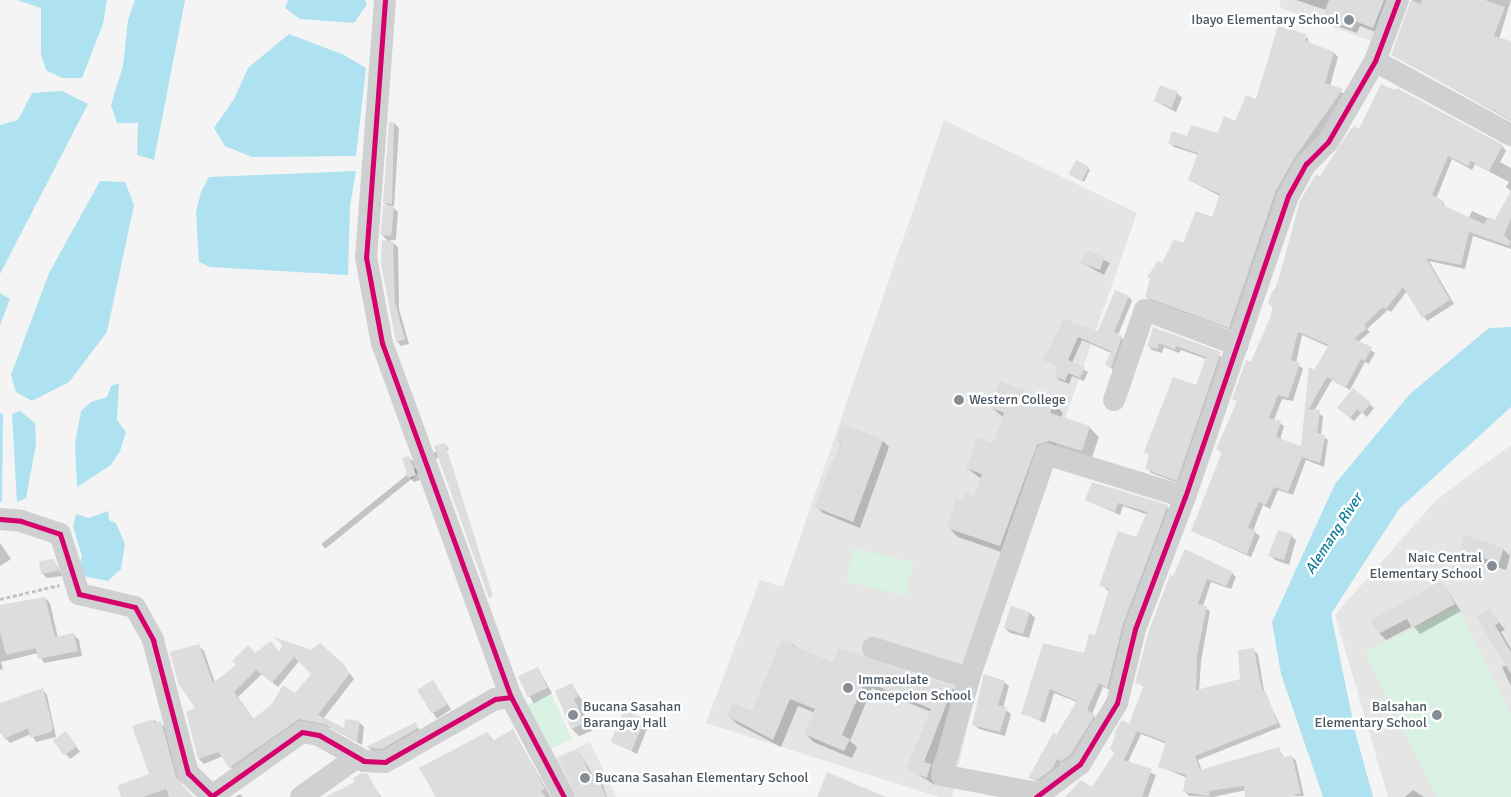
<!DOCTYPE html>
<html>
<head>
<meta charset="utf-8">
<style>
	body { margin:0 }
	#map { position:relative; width:1511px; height:797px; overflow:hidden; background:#f4f4f4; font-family:Signika,sans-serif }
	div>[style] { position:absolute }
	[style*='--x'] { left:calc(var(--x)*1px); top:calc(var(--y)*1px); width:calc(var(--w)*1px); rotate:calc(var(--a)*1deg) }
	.education>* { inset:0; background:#e6e5e6 }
	.green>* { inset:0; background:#d9f2e3; transform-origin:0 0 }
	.water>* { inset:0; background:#aee2f0 }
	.shadow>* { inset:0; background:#0003; transform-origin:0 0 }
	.building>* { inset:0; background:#ddddde; transform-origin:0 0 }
	.path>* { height:2.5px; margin-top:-1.25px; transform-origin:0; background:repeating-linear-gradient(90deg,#bcc7c4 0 4px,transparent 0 6.5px) }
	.minor>* { height:22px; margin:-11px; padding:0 11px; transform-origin:11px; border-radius:11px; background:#ced0d2 }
	.cycleway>* { height:5px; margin:-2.5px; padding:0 2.5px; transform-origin:2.5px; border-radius:2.5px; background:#d6006c }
	.dots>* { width:14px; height:14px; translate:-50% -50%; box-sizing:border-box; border:2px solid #fff; border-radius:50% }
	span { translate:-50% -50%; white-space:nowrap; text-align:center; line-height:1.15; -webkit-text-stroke:5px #fff; paint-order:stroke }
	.poi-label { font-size:14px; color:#4a5661 }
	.right { translate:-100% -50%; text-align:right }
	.left { translate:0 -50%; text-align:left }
	.water-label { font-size:15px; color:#0c7c9b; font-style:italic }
</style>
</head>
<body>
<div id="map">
	<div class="education">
		<div style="clip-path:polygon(1281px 0,1392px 0,1376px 43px,1279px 7px)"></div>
		<div style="clip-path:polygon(944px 120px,1137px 213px,983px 653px,952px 797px,939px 797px,706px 723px,760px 580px,783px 587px)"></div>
		<div style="clip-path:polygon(1511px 445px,1511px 797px,1388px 797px,1335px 615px,1436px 500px)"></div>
		<div style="clip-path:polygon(590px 742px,616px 797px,574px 797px,553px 759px)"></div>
	</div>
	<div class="green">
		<div style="left:854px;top:548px;width:61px;height:34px;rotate:14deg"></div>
		<div style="clip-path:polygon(1458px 607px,1511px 713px,1511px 797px,1437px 797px,1365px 652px)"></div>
		<div style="left:551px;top:694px;width:50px;height:26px;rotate:65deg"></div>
	</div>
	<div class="water">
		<div style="clip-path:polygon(17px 0,107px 0,103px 24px,82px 78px,62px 78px,46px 70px,41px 54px,41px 8px)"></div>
		<div style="clip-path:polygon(135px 0,185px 0,154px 160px,137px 155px,138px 123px,117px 123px,111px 105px,123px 66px,128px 20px)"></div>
		<div style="clip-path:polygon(288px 0,365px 0,367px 4px,354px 23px,300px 19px,285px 8px)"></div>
		<div style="clip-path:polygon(289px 34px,344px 55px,366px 68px,356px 156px,252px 157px,225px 146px,214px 128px,234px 99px,248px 68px)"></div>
		<div style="clip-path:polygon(62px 91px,88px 104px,0 274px,0 125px,18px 120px,32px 93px)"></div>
		<div style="clip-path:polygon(356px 171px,350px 206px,348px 275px,210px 267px,199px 262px,196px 212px,201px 192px,209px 177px)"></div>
		<div style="clip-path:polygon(100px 181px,125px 182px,134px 205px,107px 332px,69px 382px,32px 401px,16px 392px,11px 375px,49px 273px)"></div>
		<div style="clip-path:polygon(0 293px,10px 299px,0 325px)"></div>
		<div style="clip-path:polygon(1511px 327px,1511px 407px,1399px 509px,1331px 614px,1355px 731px,1373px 797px,1323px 797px,1281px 674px,1272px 622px,1335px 484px,1410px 394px,1489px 328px)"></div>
		<div style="clip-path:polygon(119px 383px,117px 420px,126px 432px,120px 451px,111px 465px,77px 487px,75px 444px,81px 411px,91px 402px,107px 397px,111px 386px)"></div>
		<div style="clip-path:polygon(20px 411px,35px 423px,36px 444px,26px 498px,17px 502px,12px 414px)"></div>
		<div style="clip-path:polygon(0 413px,3px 414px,2px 502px,0 502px)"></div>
		<div style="clip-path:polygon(108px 511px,109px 520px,116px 523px,125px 544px,121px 569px,108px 581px,83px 576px,79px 566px,82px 556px,73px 527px,76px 514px,89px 518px)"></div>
	</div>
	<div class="shadow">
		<div style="clip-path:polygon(1296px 0,1392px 0,1378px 33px,1360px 26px,1357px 33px,1329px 23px,1323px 18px,1326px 10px)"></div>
		<div style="clip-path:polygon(1412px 0,1511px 0,1499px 39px,1511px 43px,1511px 121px,1393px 55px)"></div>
		<div style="clip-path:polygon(1279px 27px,1305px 35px,1301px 45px,1307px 36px,1309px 43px,1334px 53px,1338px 57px,1330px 86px,1347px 95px,1280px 196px,1234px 331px,1151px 301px,1146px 297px,1152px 279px,1149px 277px,1158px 262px,1163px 265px,1175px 240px,1184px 244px,1197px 213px,1212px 218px,1220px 196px,1189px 180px,1199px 155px,1174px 147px,1169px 142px,1173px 132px,1188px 138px,1192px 127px,1218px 134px,1225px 118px,1236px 122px,1247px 96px,1257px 100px)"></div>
		<div style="clip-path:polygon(1177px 93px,1182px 98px,1176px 112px,1155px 101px)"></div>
		<div style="clip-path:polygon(394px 123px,399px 128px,394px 208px,398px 212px,396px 240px,390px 240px,398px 247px,399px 309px,409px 344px,401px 346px,397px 341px,389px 242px,382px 235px,389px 207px,384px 203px)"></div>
		<div style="clip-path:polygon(evenodd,1359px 131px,1502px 146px,1506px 151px,1500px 162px,1511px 168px,1511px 191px,1506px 187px,1509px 182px,1475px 164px,1472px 170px,1452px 159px,1436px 199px,1443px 202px,1446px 209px,1468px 220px,1472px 211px,1496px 222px,1511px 193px,1511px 249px,1473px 236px,1465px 269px,1429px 261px,1454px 304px,1427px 321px,1407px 291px,1391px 312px,1388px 310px,1367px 329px,1370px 332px,1358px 342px,1375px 353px,1369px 364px,1365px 362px,1350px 390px,1332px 380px,1314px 411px,1323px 416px,1321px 435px,1328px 440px,1324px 467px,1306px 460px,1293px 495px,1278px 490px,1270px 509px,1263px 505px,1253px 531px,1260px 536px,1251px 557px,1192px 531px,1222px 453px,1218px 449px,1238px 402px,1234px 399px,1271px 319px,1274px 308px,1269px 304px,1321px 177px,1359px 131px,1302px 335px,1329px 347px,1315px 371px,1302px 448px,1280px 440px,1284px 426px,1274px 420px,1282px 399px,1293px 401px,1303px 369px,1296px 363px,1302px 335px)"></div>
		<div style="clip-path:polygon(1088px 168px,1090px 170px,1084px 182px,1072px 175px)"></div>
		<div style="left:1087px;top:251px;width:26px;height:13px;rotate:28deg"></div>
		<div style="clip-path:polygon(1129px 297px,1132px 301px,1118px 335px,1125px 341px,1115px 371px,1107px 365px,1111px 353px,1082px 340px,1072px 363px,1088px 372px,1084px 381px,1072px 376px,1069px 384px,1059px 380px,1055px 376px,1059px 368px,1044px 359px,1065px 321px,1098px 333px)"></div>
		<div style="clip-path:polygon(1154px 329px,1224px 358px,1181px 484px,1151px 473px,1147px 468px,1150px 456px,1146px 452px,1197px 387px,1206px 359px,1181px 350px,1179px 353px,1164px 347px,1162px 353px,1152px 350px,1148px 345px)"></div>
		<div style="clip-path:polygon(1353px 390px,1374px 408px,1367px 417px,1362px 412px,1354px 421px,1343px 412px)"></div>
		<div style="clip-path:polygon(1053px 403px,1063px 413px,1061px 418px,1089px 427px,1099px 437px,1091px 460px,1060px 450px,1010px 555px,958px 537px,948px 527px,964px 503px,975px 497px,981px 479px,967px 468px,994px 445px,1004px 418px,991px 407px)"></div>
		<div style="clip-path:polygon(838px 441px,883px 441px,889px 447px,860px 528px,823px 513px,816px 506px,841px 444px)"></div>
		<div style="left:445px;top:444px;width:6px;height:159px;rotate:51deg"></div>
		<div style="clip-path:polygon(409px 458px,414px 462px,420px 480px,414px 482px,409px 477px)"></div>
		<div style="clip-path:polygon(1086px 500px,1167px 507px,1172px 511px,1112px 691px,1103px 687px,1092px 714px,1098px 720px,1067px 765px,1062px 762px,1056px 773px,1042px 784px,1030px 778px,1077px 702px,1054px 693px,1045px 723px,1022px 713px,1084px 655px,1096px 637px,1110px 592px,1101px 585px,1137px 538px,1148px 515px,1123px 506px,1120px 515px)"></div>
		<div style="clip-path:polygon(1291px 536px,1296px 540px,1289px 565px,1275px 560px,1270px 555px)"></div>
		<div style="clip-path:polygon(0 543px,11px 559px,0 566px)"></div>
		<div style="clip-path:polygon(1503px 549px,1510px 556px,1506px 570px,1468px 558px,1460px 550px)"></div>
		<div style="clip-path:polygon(54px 560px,62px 576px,47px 578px,42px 573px)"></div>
		<div style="clip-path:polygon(1232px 573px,1236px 577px,1231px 589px,1211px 582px,1203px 606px,1210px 611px,1201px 661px,1199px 691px,1242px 680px,1253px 650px,1258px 654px,1264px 691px,1281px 727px,1198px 760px,1202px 771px,1279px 749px,1284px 758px,1292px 757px,1296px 761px,1304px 796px,1247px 797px,1246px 790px,1213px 797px,1189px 796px,1185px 792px,1187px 778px,1159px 766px,1167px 744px,1141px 734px,1128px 762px,1156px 775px,1148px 797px,1066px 797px,1081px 781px,1093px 788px,1115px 753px,1111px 749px,1130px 725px,1145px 687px,1137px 682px,1170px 576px)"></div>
		<div style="clip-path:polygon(1442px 583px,1461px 611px,1420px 634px,1413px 626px,1386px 640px,1379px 633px,1373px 621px)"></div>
		<div style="clip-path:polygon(45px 598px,50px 603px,58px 638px,74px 635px,79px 640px,82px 656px,44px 663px,38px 653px,1px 662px,3px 669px,0 670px,0 608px)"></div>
		<div style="clip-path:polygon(1011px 608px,1030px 613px,1035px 618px,1029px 638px,1010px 633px,1005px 628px)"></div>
		<div style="clip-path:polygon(1490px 610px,1505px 630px,1501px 632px,1511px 649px,1511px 686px,1502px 667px,1507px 665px)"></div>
		<div style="clip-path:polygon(793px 644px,799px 650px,833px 664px,952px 688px,960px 696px,932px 767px,938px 773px,935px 785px,908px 768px,931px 712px,872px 688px,850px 741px,857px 747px,852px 758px,813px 742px,806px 734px,815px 713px,798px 706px,781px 747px,737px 724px,729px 716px,752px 712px)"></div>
		<div style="clip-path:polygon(evenodd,199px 646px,204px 651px,215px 683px,255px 654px,280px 654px,344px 666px,354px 679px,323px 719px,345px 730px,360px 723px,364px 727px,362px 745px,331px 728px,305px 723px,234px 772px,223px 756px,204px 764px,199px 759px,187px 713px,197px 709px,199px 646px,299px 661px,313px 674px,296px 694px,254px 720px,238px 697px,262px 674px,278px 687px,299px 661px)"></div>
		<div style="left:538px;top:668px;width:29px;height:21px;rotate:61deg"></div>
		<div style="left:432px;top:681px;width:34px;height:17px;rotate:56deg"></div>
		<div style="clip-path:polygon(1004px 682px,1009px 686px,1003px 708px,1011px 714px,1005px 736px,979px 729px,974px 724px)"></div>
		<div style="clip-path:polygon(572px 685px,585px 705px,581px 707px,592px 731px,579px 736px,572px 729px)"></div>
		<div style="clip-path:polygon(43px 690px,47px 695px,56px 737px,36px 742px,31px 734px,10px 743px,0 732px,0 704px)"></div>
		<div style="clip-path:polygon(154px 720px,165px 727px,180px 783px,193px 797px,122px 797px,151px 775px)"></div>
		<div style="clip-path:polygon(645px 720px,649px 724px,637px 754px,612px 741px)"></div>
		<div style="clip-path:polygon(415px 724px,422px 733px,387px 753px,372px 751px,368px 747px)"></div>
		<div style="clip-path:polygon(513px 731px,551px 797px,435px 797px,456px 780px,487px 733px,494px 741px)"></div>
		<div style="clip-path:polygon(70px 738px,80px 752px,70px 759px,55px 741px)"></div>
		<div style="clip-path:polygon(578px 750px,592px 774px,595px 773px,600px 778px,607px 797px,578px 797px)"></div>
		<div style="clip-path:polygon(367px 776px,381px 797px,338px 797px)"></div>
		<div style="clip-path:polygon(1413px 790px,1424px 797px,1405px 797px)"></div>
		<div style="clip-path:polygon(240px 794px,243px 797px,235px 797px)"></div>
	</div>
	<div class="building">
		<div style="clip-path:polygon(1329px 0,1384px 0,1373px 28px,1355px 21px,1352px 29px,1322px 18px)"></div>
		<div style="clip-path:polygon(1411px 0,1421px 4px,1422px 0,1485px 0,1505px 7px,1494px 36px,1511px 41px,1511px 120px,1391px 55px)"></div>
		<div style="clip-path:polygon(1278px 26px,1306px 34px,1304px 40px,1334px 52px,1325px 83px,1343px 89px,1295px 157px,1276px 190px,1229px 328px,1145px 297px,1150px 279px,1147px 277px,1158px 261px,1162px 263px,1174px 239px,1183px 243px,1196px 211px,1212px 217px,1220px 194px,1188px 180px,1198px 153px,1168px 143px,1172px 131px,1187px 136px,1191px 125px,1218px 133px,1224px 116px,1235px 121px,1246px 95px,1256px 99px)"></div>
		<div style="clip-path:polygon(evenodd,1381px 84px,1394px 90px,1397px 88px,1503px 145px,1489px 171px,1471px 161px,1468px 166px,1448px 156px,1432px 195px,1444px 201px,1442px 205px,1484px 224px,1488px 217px,1495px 220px,1511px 190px,1511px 218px,1504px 235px,1511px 242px,1509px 246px,1469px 232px,1461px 265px,1426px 258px,1450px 300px,1422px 318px,1403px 287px,1386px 309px,1383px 307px,1364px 325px,1367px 328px,1354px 339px,1372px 347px,1365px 361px,1361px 359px,1346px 387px,1327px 377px,1309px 409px,1320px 410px,1317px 433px,1325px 435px,1320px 463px,1302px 457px,1288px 492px,1274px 487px,1266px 505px,1259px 502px,1248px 528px,1256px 530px,1247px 554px,1191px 531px,1222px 452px,1216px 449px,1237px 401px,1232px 399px,1246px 360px,1251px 362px,1270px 318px,1273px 306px,1268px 304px,1272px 291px,1275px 292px,1300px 201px,1316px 174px,1320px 176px,1350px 130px,1355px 126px,1359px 129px,1381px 84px,1298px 332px,1329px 345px,1314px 370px,1309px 367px,1301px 446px,1276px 437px,1281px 421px,1269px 418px,1278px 395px,1288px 398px,1300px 363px,1291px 360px,1298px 332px)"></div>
		<div style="left:1160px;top:85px;width:19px;height:17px;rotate:21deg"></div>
		<div style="clip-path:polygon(389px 122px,394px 122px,392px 204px,383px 203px)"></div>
		<div style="left:1076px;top:160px;width:15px;height:16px;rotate:28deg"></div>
		<div style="left:383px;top:205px;width:11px;height:30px;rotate:5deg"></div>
		<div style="clip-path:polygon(382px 240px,393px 241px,395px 303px,405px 339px,396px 342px,381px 263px)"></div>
		<div style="left:1086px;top:250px;width:20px;height:14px;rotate:20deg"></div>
		<div style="clip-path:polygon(1115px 290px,1129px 296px,1114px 332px,1122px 336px,1111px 368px,1105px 365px,1111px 351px,1078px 337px,1068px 360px,1085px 367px,1080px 378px,1068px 373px,1065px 381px,1054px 376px,1058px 367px,1043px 360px,1064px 319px,1098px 331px)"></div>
		<div style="clip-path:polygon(1153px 327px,1221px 352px,1177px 481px,1145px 469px,1149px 454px,1144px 452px,1173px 377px,1196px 385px,1206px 357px,1176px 346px,1175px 350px,1159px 343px,1157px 349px,1147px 346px)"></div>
		<div style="clip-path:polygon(1000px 381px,1054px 402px,1050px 413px,1090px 426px,1082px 451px,1049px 441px,1037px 445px,1000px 546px,947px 528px,956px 499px,963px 502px,966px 493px,974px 496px,982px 474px,966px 468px,977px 437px,993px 443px,1004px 413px,989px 407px)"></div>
		<div style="clip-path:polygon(1353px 388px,1371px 403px,1362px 414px,1357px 409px,1350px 418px,1337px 408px)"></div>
		<div style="clip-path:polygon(842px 423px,883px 440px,853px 522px,814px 507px,841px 442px,836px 441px)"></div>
		<div style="clip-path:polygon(445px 443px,493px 596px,489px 598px,434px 446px)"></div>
		<div style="clip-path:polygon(409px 456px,416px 475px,408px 478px,402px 458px)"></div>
		<div style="clip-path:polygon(1092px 482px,1168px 505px,1123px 624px,1107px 688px,1099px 683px,1087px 710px,1095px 715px,1070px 755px,1061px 761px,1057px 759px,1052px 769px,1037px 780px,1028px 778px,1053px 733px,1057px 735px,1077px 701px,1050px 689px,1040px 720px,1021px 714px,1043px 643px,1084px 653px,1089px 634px,1095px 635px,1109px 589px,1099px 586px,1118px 531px,1136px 537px,1147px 512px,1118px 503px,1115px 512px,1085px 500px)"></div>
		<div style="clip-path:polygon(1278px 530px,1292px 534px,1284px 560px,1268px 556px)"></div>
		<div style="left:1464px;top:535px;width:42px;height:16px;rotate:18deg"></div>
		<div style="clip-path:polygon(1185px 549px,1233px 572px,1226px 586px,1207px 579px,1198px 604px,1207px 606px,1197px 656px,1196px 690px,1240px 679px,1238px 650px,1254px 648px,1262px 691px,1265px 690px,1278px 723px,1195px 756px,1200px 770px,1279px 747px,1282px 757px,1292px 756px,1301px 793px,1290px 797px,1245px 797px,1244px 786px,1210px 791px,1209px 796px,1183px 792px,1186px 775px,1158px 767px,1166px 742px,1137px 731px,1124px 760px,1152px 769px,1142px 797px,1065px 797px,1081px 780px,1092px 787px,1115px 752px,1110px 749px,1116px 734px,1114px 733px,1122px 720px,1129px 724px,1144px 685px,1135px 683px,1148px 633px,1170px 575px,1173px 576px)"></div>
		<div style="clip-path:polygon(54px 559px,58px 571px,41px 574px,39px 561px)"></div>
		<div style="clip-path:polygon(1442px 581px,1455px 604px,1412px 628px,1407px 619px,1378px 634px,1371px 620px)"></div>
		<div style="clip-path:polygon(45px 597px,55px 637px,74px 633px,78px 651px,38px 659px,36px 648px,6px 655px,0 632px,0 605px)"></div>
		<div style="left:1011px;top:606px;width:20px;height:23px;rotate:18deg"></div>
		<div style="clip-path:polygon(1490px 608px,1499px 623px,1495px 625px,1511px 652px,1511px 674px,1476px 617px)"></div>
		<div style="clip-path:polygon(evenodd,274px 637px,311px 650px,320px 643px,345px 665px,343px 667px,350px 673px,318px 715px,344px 728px,345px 719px,360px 721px,357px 742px,325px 724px,299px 719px,229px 768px,219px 752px,198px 759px,186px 712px,195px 708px,178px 683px,170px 652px,199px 644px,213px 683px,236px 665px,232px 661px,248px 645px,255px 653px,271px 641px,279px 652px,282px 645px,274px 637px,294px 657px,311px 674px,295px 693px,283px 685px,272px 704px,253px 719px,234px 692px,256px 670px,272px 683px,294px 657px)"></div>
		<div style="clip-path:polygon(782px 638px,794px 643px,793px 646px,833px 662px,839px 648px,953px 687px,924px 762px,931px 764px,927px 778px,906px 769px,931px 709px,865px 681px,842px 735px,850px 739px,844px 751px,804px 734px,815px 709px,790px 699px,773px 740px,727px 716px,733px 703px,752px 711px)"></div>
		<div style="left:538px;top:667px;width:23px;height:22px;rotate:65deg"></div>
		<div style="clip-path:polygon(984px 674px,1005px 681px,998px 705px,1007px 708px,1000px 732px,972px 725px)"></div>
		<div style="left:433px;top:680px;width:28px;height:19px;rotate:58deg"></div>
		<div style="clip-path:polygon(572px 683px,578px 697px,574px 699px,585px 723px,571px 729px,555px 691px)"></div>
		<div style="clip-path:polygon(43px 688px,53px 727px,51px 732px,30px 738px,28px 728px,4px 739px,0 730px,0 703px)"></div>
		<div style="left:624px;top:710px;width:23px;height:35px;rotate:23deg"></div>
		<div style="clip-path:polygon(154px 719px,155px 723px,161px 721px,176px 777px,193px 797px,169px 797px,166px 789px,143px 797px,121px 797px,117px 786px,149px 774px,132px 726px)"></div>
		<div style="clip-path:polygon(416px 722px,418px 728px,382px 749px,366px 747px)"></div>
		<div style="clip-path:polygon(513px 729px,545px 789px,541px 791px,545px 797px,436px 797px,419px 768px,487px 732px,492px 741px)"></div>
		<div style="left:66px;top:731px;width:19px;height:16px;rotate:55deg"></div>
		<div style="clip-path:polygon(578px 749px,590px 774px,596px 772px,606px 797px,577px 797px,560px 758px)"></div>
		<div style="clip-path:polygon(827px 772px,886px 797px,817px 797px)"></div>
		<div style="clip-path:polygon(361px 773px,368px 774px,380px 797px,325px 797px,355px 782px,353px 778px)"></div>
	</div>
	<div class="path">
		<div style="--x:0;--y:599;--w:61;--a:-13.3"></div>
	</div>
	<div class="minor">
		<div style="--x:385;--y:0;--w:258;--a:94.2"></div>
		<div style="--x:366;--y:257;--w:87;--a:79.5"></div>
		<div style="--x:382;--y:343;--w:377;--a:70"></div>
		<div style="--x:511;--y:697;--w:113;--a:62.1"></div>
		<div style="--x:1375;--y:61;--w:155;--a:28.6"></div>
		<div style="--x:1114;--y:400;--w:95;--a:-71"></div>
		<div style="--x:1145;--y:310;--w:99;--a:20.6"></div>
		<div style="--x:0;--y:519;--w:21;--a:5"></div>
		<div style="--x:21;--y:521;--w:41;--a:18.4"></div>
		<div style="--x:60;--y:534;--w:63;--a:72.4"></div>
		<div style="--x:79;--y:594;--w:57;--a:13.1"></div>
		<div style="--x:135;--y:607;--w:38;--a:61"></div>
		<div style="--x:153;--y:640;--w:138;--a:75.3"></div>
		<div style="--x:188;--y:773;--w:33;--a:44"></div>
		<div style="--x:212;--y:796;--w:110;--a:-35.4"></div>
		<div style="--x:302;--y:732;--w:17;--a:10"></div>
		<div style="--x:319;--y:735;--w:52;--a:30"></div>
		<div style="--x:364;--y:761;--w:21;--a:3"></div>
		<div style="--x:385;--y:762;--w:127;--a:-29.8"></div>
		<div style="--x:495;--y:699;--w:16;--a:-7"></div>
		<div style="--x:873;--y:648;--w:101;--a:17.4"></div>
		<div style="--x:1037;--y:793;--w:97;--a:-169.3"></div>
		<div style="--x:942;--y:775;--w:101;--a:-74.4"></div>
		<div style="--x:969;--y:678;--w:237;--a:-71"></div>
		<div style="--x:1046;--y:454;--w:145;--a:17.2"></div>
		<div style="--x:301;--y:797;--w:69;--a:-35.5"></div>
		<div style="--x:1036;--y:797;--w:55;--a:-36.9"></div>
		<div style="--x:1080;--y:764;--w:71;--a:-58.8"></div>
		<div style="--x:1117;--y:703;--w:76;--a:-76.3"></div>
		<div style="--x:1135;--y:629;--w:141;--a:-69.3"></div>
		<div style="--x:1185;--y:497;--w:318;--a:-71.1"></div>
		<div style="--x:1288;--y:196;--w:37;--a:-61"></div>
		<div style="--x:1306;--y:164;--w:31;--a:-45"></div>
		<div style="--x:1328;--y:142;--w:94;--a:-59.9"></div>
		<div style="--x:1375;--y:61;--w:65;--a:-69.3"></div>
	</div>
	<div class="cycleway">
		<div style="--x:385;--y:0;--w:258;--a:94.2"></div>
		<div style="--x:366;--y:257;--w:87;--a:79.5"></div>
		<div style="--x:382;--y:343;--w:377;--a:70"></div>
		<div style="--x:511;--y:697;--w:113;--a:62.1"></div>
		<div style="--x:0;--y:519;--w:21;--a:5"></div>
		<div style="--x:21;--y:521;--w:41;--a:18.4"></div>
		<div style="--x:60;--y:534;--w:63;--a:72.4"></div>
		<div style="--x:79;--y:594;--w:57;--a:13.1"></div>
		<div style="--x:135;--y:607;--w:38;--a:61"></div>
		<div style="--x:153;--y:640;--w:138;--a:75.3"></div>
		<div style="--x:188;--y:773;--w:33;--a:44"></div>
		<div style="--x:212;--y:796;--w:110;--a:-35.4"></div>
		<div style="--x:302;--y:732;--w:17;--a:10"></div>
		<div style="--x:319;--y:735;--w:52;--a:30"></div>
		<div style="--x:364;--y:761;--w:21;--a:3"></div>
		<div style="--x:385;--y:762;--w:127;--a:-29.8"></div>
		<div style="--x:495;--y:699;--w:16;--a:-7"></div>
		<div style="--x:1036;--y:797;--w:55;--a:-36.9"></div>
		<div style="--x:1080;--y:764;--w:71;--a:-58.8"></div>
		<div style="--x:1117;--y:703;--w:76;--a:-76.3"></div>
		<div style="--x:1135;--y:629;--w:141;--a:-69.3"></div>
		<div style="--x:1185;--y:497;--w:318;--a:-71.1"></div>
		<div style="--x:1288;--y:196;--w:37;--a:-61"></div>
		<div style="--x:1306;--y:164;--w:31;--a:-45"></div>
		<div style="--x:1328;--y:142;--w:94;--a:-59.9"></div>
		<div style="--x:1375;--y:61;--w:65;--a:-69.3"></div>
	</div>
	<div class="dots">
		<div style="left:1349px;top:20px;background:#868d94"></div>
		<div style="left:959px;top:400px;background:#868d94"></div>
		<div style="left:1492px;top:566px;background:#868d94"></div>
		<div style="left:848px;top:688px;background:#868d94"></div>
		<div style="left:573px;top:715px;background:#868d94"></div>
		<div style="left:1437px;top:715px;background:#868d94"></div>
		<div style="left:585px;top:778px;background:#868d94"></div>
	</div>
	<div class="poi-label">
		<span class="right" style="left:1339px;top:20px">Ibayo Elementary School</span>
		<span class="left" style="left:969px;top:400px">Western College</span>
		<span class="right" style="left:1482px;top:566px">Naic Central<br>Elementary School</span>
		<span class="left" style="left:858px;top:688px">Immaculate<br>Concepcion School</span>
		<span class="left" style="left:583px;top:715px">Bucana Sasahan<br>Barangay Hall</span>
		<span class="right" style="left:1427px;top:715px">Balsahan<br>Elementary School</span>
		<span class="left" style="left:595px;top:778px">Bucana Sasahan Elementary School</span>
	</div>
	<div class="water-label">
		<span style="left:1334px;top:534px;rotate:-57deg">Alemang River</span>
	</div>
</div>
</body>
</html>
